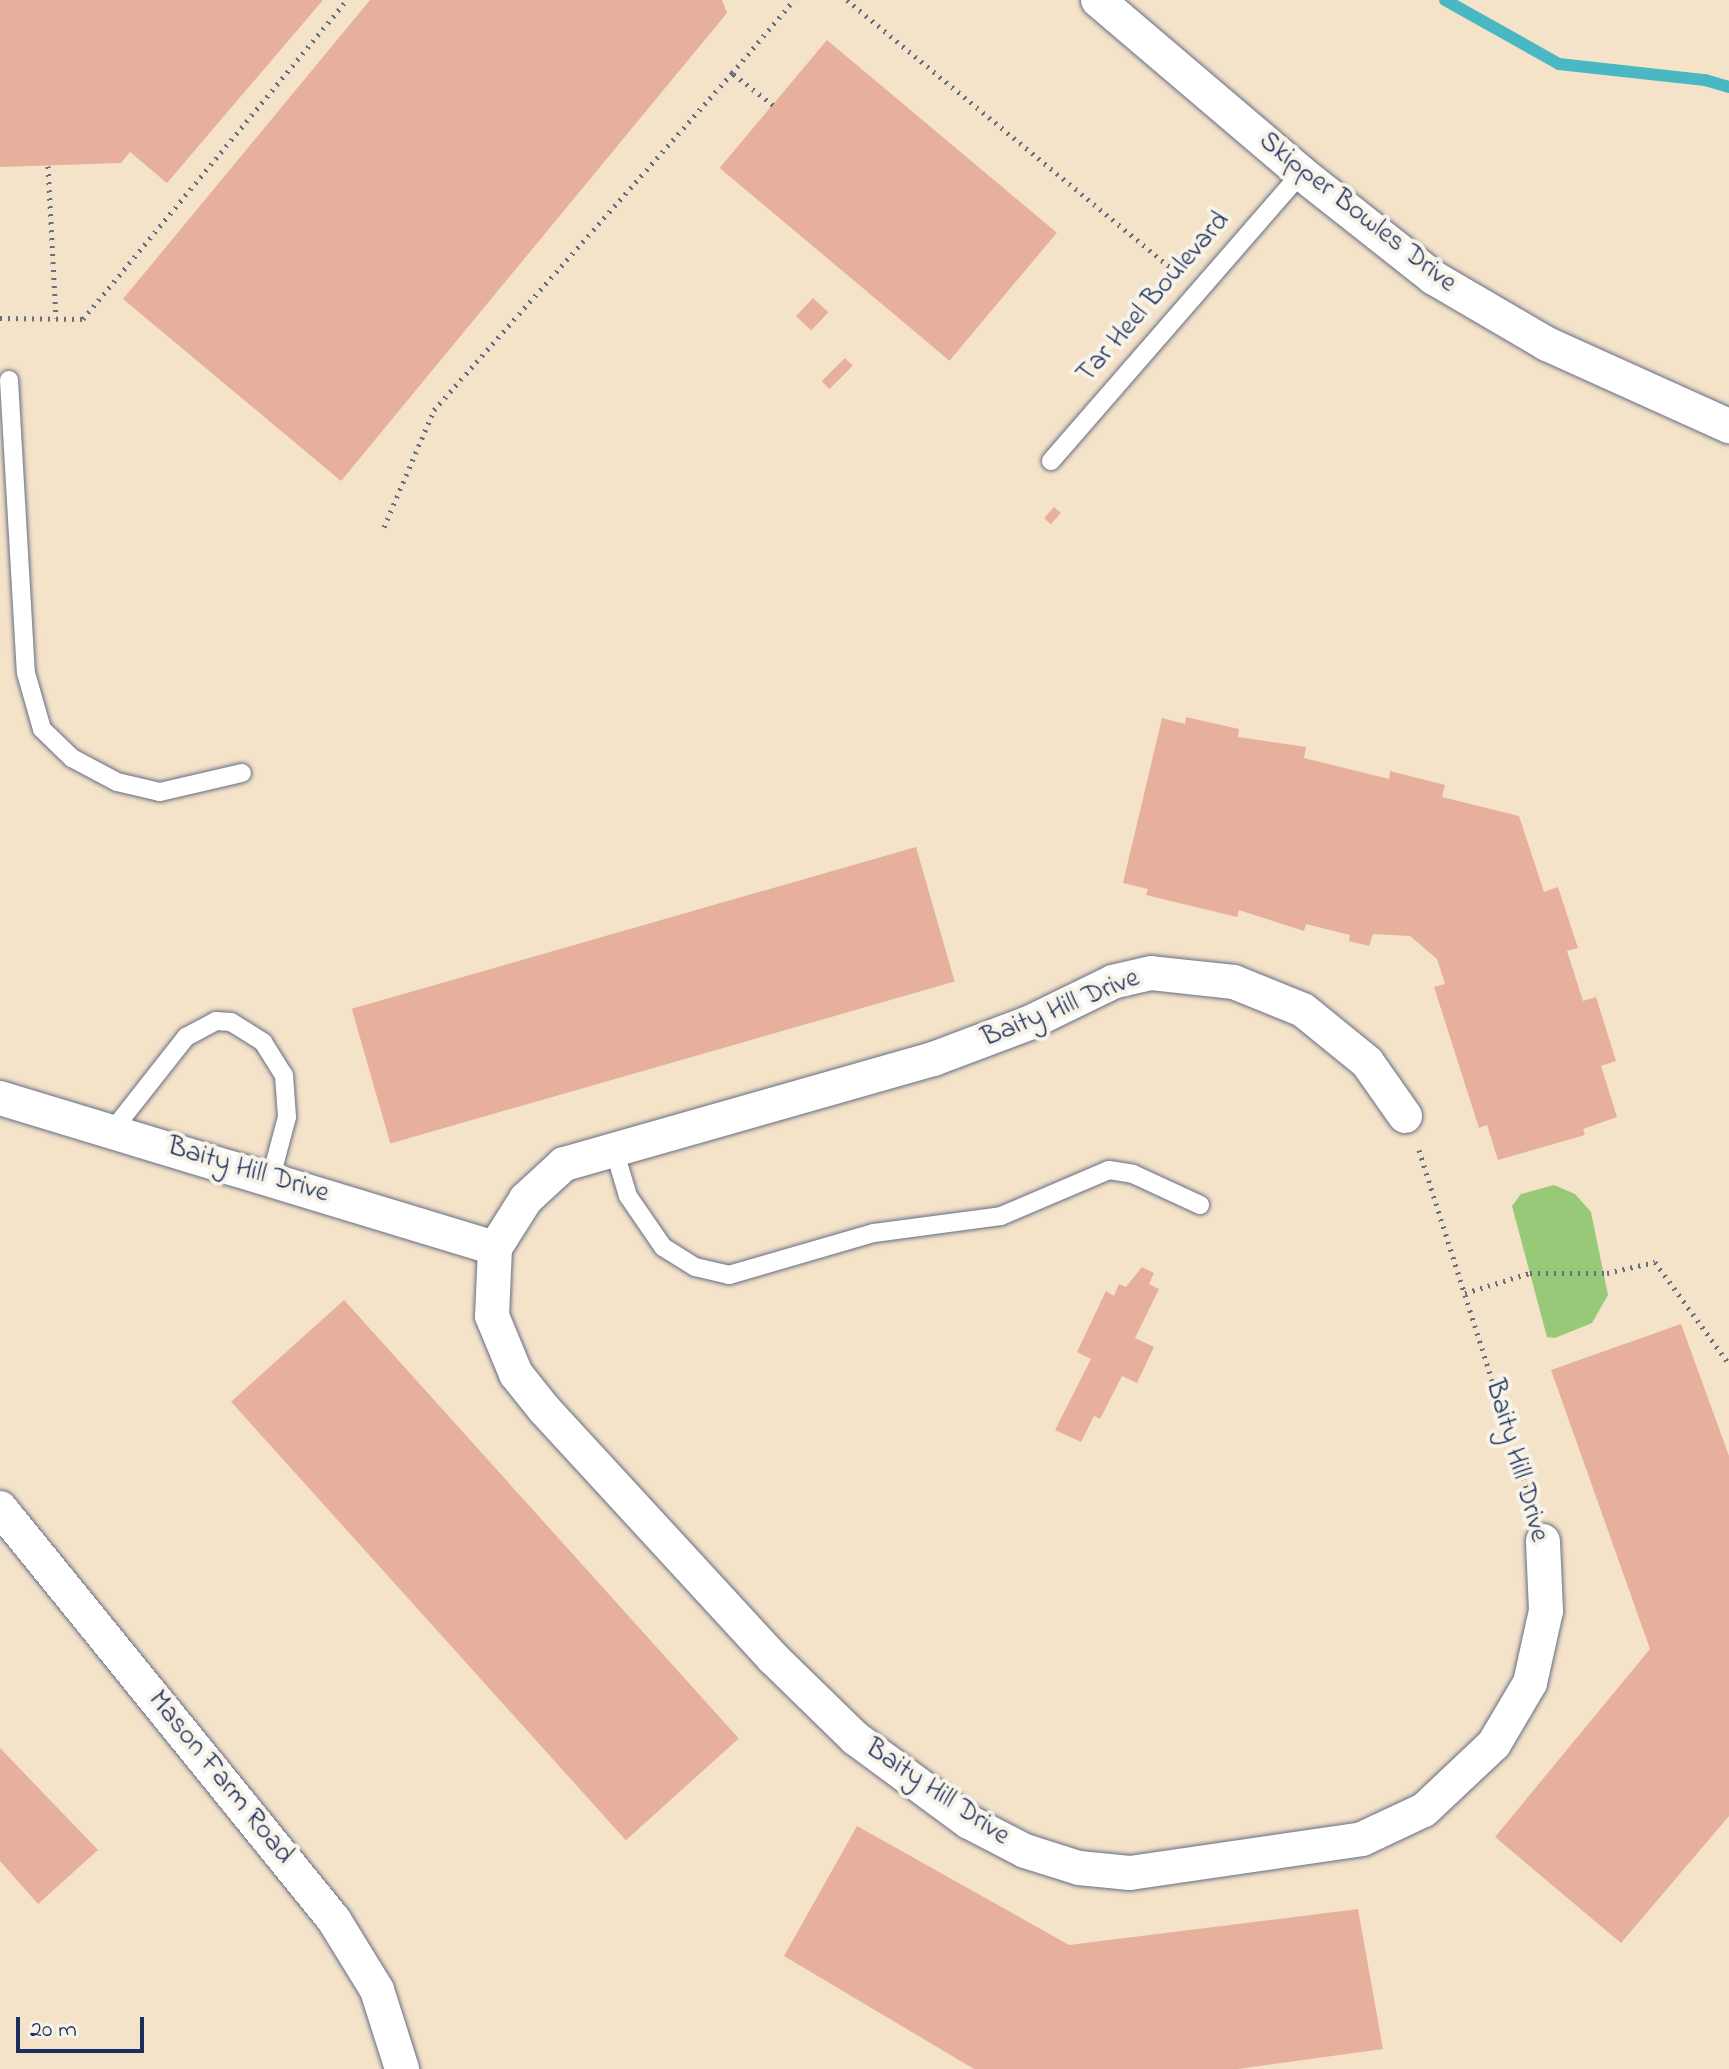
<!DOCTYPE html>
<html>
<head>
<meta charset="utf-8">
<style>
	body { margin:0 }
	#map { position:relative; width:1729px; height:2069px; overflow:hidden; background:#f4e2c9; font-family:"Indie Flower",sans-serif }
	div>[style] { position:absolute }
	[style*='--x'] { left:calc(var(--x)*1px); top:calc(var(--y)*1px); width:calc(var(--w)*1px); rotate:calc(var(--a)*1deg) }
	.green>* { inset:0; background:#97c979 }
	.stream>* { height:12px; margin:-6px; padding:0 6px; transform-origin:6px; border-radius:6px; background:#4ab8c3 }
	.building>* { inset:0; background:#e6b09d; transform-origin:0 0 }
	.path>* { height:5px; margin-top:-2.5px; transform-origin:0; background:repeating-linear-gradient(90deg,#676e83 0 2px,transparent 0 8px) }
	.roads { filter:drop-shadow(0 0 2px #676e83) drop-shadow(0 0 2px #676e83) }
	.service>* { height:18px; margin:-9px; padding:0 9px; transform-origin:9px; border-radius:9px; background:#fff }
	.minor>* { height:34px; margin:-17px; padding:0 17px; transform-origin:17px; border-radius:17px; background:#fff }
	span { translate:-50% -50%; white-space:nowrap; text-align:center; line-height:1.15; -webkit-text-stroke:8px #f7f3e8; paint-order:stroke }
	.street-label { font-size:28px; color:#1b2f5e }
	.scale { position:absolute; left:16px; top:2017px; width:128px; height:36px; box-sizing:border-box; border:4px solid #1b2f5e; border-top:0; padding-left:10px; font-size:24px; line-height:28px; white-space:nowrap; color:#1b2f5e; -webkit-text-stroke:6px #f7f3e8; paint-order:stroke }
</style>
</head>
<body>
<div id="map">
	<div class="green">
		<div style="clip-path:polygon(1554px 1185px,1575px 1194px,1591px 1212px,1608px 1295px,1592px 1323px,1555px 1338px,1547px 1337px,1512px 1206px,1521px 1194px)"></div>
	</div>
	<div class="stream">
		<div style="--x:1445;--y:0;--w:131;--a:29.3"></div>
		<div style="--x:1559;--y:64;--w:147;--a:6.3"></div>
		<div style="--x:1705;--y:80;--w:25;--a:16"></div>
	</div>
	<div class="building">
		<div style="clip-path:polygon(0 0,323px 0,167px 183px,130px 152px,121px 163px,0 167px)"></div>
		<div style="clip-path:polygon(370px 0,722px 0,727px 13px,341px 481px,123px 299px)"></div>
		<div style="left:827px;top:40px;width:300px;height:167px;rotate:40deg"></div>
		<div style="left:813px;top:298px;width:21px;height:25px;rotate:43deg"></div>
		<div style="left:845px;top:358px;width:11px;height:33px;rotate:45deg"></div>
		<div style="left:1054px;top:507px;width:9px;height:15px;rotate:41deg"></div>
		<div style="clip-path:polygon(1186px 717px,1239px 729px,1238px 737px,1306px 747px,1304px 758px,1389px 779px,1390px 771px,1445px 785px,1442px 797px,1519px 816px,1544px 892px,1558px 887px,1578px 948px,1567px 951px,1583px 1001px,1596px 997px,1616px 1061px,1601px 1066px,1617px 1117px,1583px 1129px,1585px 1135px,1498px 1160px,1487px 1125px,1479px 1128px,1434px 987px,1445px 984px,1437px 959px,1410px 936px,1373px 934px,1369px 946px,1349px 941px,1350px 935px,1306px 924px,1304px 931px,1239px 910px,1237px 917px,1146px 895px,1148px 889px,1123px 883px,1162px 718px,1185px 724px)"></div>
		<div style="left:916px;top:847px;width:140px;height:587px;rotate:74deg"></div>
		<div style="clip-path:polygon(1142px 1267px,1154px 1273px,1149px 1284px,1159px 1289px,1135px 1338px,1154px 1347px,1137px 1383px,1122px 1376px,1100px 1419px,1094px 1416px,1081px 1442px,1055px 1430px,1091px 1359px,1077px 1352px,1106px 1291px,1114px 1296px,1119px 1284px,1126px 1287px)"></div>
		<div style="left:344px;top:1300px;width:590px;height:152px;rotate:48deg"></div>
		<div style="clip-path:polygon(1681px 1324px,1729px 1456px,1729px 1816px,1621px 1943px,1495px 1837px,1650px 1649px,1551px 1370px)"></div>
		<div style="clip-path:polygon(0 1748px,98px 1850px,38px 1904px,0 1861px)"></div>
		<div style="clip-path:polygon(857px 1826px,1069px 1945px,1358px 1909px,1383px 2049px,1238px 2069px,974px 2069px,784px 1956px)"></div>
	</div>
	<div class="path">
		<div style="--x:847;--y:0;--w:427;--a:39.6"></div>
		<div style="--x:773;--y:105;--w:52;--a:-142"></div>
		<div style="--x:732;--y:73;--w:96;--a:-49.7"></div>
		<div style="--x:48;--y:166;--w:152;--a:87"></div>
		<div style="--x:0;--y:318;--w:83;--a:0.7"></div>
		<div style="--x:83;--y:319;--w:414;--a:-50.4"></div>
		<div style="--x:384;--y:527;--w:127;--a:-66.9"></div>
		<div style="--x:434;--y:410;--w:450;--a:-48.5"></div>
		<div style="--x:1419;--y:1150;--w:374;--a:72.4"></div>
		<div style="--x:1465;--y:1293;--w:68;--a:-17.1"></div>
		<div style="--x:1530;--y:1273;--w:77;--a:0"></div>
		<div style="--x:1607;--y:1273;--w:49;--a:-12.9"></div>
		<div style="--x:1655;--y:1262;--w:126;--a:54"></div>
	</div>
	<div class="roads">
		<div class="service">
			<div style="--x:9;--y:380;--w:293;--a:86.7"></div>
			<div style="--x:26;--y:673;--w:58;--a:74.1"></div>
			<div style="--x:42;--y:729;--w:42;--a:44"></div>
			<div style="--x:72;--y:758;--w:51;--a:28.1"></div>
			<div style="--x:117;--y:782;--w:44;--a:13.1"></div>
			<div style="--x:160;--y:792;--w:84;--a:-13"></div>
			<div style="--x:1051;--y:461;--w:381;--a:-49"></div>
			<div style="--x:112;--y:1131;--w:120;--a:-51.8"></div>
			<div style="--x:186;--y:1037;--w:34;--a:-28"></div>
			<div style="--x:216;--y:1021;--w:15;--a:4"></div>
			<div style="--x:231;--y:1022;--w:38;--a:32"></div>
			<div style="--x:263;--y:1042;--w:39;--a:58"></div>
			<div style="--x:284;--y:1075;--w:42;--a:85.9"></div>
			<div style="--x:287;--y:1117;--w:62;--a:104.9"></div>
			<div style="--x:613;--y:1146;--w:52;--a:73.3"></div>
			<div style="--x:628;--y:1196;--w:62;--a:55.5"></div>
			<div style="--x:663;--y:1247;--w:38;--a:32"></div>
			<div style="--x:695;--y:1267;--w:35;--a:13"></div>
			<div style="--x:729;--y:1275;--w:151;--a:-16.2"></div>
			<div style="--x:874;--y:1233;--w:128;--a:-7.6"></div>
			<div style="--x:1001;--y:1216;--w:117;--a:-23.1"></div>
			<div style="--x:1109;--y:1170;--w:24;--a:9"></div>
			<div style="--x:1133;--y:1174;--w:74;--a:24.8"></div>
		</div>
		<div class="minor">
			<div style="--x:1098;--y:0;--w:267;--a:40.4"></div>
			<div style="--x:1301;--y:173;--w:169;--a:38.3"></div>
			<div style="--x:1434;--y:278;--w:131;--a:30.3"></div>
			<div style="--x:1547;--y:344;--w:200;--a:24.3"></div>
			<div style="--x:0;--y:1098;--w:517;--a:16.86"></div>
			<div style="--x:1405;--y:1116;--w:66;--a:-125.1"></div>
			<div style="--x:1367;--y:1062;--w:82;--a:-140.9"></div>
			<div style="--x:1303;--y:1010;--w:74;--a:-157.9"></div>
			<div style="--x:1234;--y:982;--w:83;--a:-173.8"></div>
			<div style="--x:1151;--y:973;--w:39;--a:167"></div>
			<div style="--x:1113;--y:982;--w:93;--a:154"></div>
			<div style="--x:1029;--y:1023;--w:103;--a:159.4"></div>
			<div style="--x:933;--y:1059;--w:384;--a:164.1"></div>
			<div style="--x:564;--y:1164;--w:52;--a:137.4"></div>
			<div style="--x:526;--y:1199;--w:58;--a:122.3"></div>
			<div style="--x:495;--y:1248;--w:68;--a:92.5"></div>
			<div style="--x:492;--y:1316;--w:63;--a:67.5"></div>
			<div style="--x:516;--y:1374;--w:45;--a:51.3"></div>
			<div style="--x:544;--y:1409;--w:338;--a:47.4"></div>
			<div style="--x:773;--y:1658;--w:115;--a:44.3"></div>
			<div style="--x:855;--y:1738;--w:142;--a:36.4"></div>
			<div style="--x:969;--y:1822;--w:63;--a:27.4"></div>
			<div style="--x:1025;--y:1851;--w:57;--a:17.5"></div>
			<div style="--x:1079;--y:1868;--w:51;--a:5.6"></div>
			<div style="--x:1130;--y:1873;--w:234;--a:-8.3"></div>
			<div style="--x:1362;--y:1839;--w:68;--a:-25.1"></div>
			<div style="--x:1424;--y:1810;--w:96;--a:-43.3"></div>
			<div style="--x:1494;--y:1744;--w:71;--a:-59.5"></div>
			<div style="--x:1530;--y:1683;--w:74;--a:-77.5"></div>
			<div style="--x:1546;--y:1611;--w:70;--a:-92.5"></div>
			<div style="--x:0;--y:1508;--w:530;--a:50.97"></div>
			<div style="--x:334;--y:1920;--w:82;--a:58.4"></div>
			<div style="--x:377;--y:1990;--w:83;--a:72.4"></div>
		</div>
	</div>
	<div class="street-label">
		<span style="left:1357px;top:213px;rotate:38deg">Skipper Bowles Drive</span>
		<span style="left:1154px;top:298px;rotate:-49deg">Tar Heel Boulevard</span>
		<span style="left:1061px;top:1009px;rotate:-22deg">Baity Hill Drive</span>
		<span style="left:248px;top:1171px;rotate:17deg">Baity Hill Drive</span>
		<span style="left:1516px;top:1461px;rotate:74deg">Baity Hill Drive</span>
		<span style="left:220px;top:1778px;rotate:51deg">Mason Farm Road</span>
		<span style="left:937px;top:1793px;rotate:34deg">Baity Hill Drive</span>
	</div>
	<div class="scale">20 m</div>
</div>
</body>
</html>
